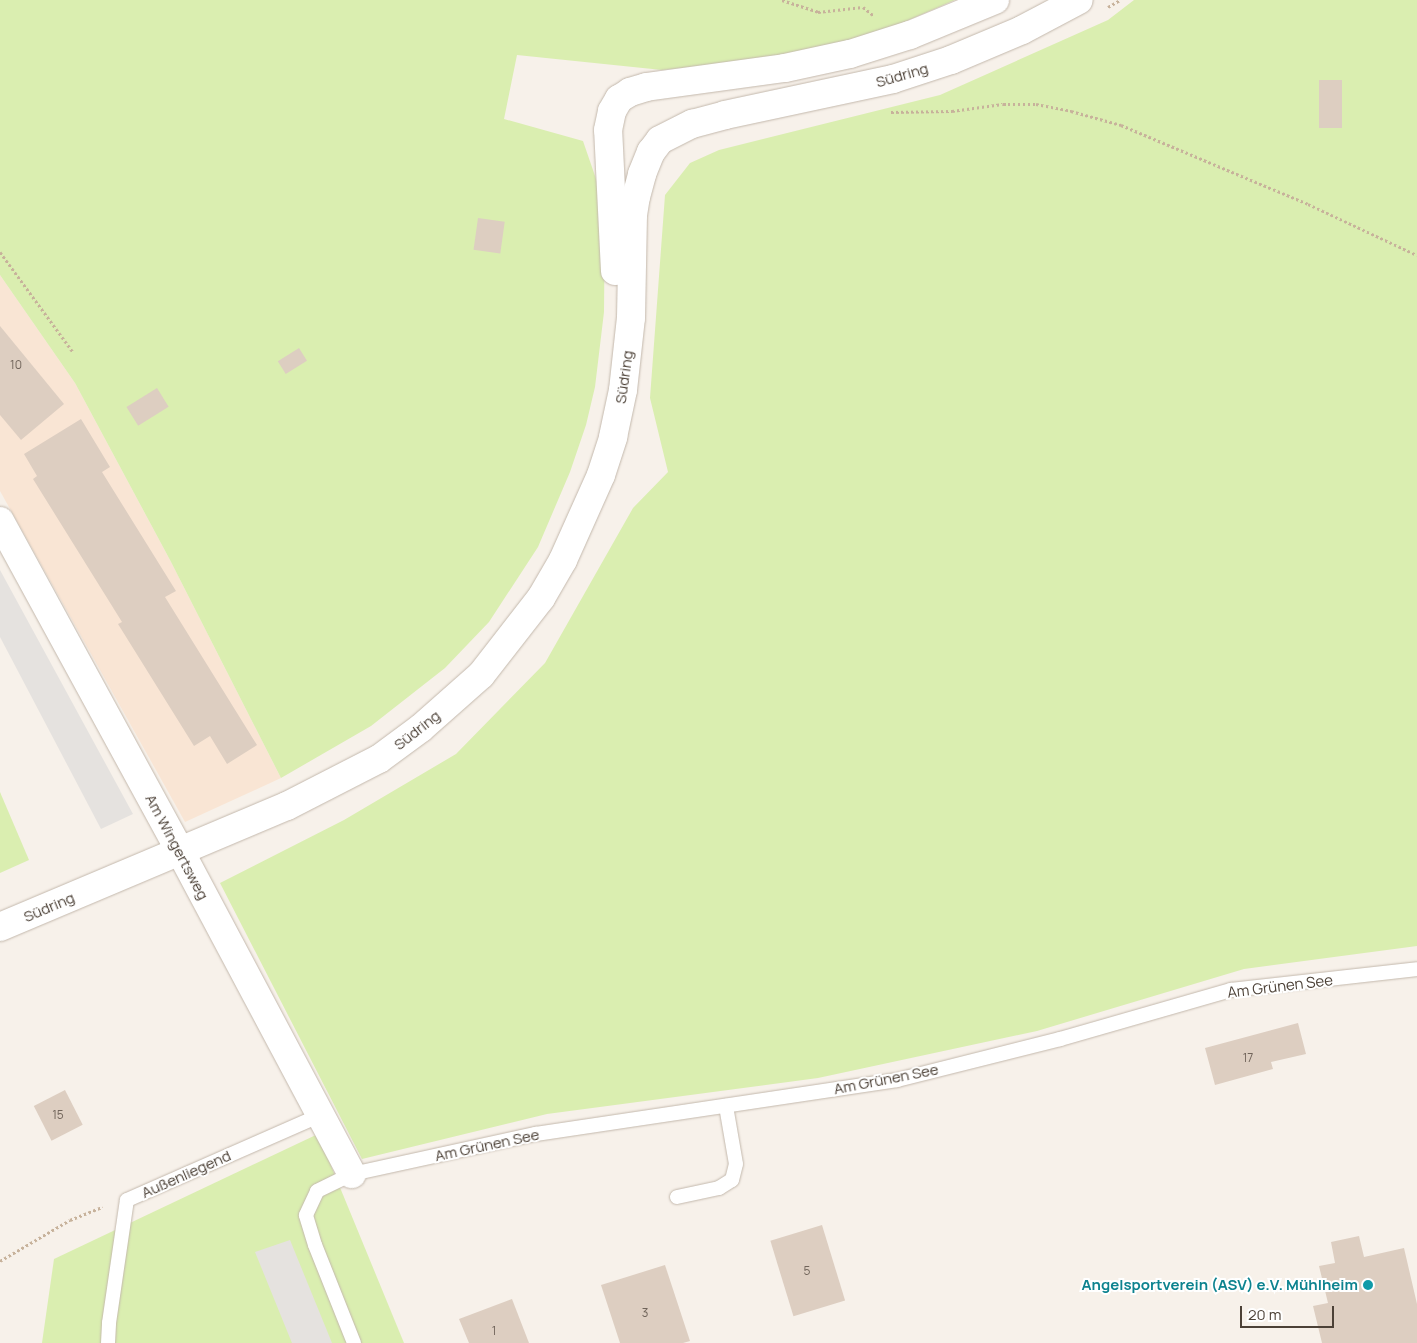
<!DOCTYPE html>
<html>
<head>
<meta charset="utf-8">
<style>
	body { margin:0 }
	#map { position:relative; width:1417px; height:1343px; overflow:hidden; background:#f7f1ea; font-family:Manrope,sans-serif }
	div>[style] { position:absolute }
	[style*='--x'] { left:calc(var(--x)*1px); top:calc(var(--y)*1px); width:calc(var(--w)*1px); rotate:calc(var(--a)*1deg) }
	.commercial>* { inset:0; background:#f9e5d4 }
	.green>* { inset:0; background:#daeeb0 }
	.parking>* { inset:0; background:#e5e2df }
	.building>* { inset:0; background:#ddcec1; transform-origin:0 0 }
	.path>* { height:3px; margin-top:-1.5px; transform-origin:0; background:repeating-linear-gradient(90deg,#c7b29b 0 2.5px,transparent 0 5px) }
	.roads { filter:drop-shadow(0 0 1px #c3b8ac) drop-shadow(0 0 1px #c3b8ac) }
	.service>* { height:14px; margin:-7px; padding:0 7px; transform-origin:7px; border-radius:7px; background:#fff }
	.minor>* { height:28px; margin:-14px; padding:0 14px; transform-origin:14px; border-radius:14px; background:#fff }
	.tertiary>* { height:28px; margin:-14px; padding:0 14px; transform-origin:14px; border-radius:14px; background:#fff }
	.dots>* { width:14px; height:14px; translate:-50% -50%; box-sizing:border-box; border:2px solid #fff; border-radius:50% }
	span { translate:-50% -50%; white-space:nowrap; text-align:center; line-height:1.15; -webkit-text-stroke:4px #fff; paint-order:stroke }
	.number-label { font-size:12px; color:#70645a }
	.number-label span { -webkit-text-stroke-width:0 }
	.street-label { font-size:15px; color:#4c4137 }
	.culture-label { font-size:15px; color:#0d838f; font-weight:700 }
	.right { translate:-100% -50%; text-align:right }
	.scale { position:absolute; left:1240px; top:1306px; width:94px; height:22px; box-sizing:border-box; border:2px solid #4c4137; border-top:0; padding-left:6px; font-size:15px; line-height:18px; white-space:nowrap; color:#4c4137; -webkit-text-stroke:4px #fff; paint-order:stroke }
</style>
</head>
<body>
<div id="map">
	<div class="commercial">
		<div style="clip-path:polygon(0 275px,75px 383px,170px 560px,281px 778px,185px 822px,0 491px)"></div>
	</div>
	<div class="green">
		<div style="clip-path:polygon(0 0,955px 0,858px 42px,774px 59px,662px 70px,517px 55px,504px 119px,583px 141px,605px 205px,604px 312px,595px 387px,586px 425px,570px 472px,538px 547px,489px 622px,445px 668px,371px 726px,281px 778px,170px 560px,75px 383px,0 275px)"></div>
		<div style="clip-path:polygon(1134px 0,1417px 0,1417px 946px,1244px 969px,1037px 1031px,818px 1078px,547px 1114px,362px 1159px,220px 883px,344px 820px,456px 754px,545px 663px,633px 508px,668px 472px,650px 398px,665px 195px,690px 163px,719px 150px,940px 95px,1108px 20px)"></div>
		<div style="clip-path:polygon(0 792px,29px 860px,0 873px)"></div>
		<div style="clip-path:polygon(318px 1134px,404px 1343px,42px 1343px,54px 1259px)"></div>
	</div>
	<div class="parking">
		<div style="clip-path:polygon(0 570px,133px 814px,101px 829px,0 637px)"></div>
		<div style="clip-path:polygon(290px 1240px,332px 1343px,292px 1343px,255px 1252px)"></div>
	</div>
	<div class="building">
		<div style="left:1319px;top:80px;width:23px;height:48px"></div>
		<div style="left:478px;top:218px;width:27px;height:32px;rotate:8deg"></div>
		<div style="clip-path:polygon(0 326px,64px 404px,21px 440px,0 415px)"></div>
		<div style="left:299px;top:348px;width:15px;height:25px;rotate:58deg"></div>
		<div style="left:157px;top:388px;width:22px;height:36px;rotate:58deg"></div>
		<div style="clip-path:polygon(81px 419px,110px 467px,102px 472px,176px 591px,165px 597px,257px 745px,227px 764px,210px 736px,194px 746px,118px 624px,122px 622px,33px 479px,37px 476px,24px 454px)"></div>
		<div style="clip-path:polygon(1298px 1023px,1306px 1054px,1271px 1062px,1273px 1069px,1215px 1085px,1205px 1048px)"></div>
		<div style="left:65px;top:1090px;width:39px;height:35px;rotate:63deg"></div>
		<div style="left:822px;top:1225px;width:79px;height:54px;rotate:73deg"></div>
		<div style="clip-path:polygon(1359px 1236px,1364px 1257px,1404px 1248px,1417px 1304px,1417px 1343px,1322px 1343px,1313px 1306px,1328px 1303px,1319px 1266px,1335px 1263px,1331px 1242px)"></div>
		<div style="clip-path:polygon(665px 1265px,690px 1341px,683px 1343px,620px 1343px,601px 1285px)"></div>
		<div style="clip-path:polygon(512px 1299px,529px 1343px,469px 1343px,459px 1319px)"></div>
	</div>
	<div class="path">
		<div style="--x:782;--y:0;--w:38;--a:18"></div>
		<div style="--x:818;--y:12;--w:45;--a:-6.3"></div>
		<div style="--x:863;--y:7;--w:13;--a:39"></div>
		<div style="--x:1108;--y:7;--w:14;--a:-30"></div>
		<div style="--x:891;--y:112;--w:61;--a:-0.9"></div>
		<div style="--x:952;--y:111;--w:51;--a:-7.8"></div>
		<div style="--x:1003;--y:104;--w:33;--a:0"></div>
		<div style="--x:1036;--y:104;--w:36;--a:11"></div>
		<div style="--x:1071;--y:111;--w:52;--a:15.6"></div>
		<div style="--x:1121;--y:125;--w:203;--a:22.9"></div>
		<div style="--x:1308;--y:204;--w:120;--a:25.1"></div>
		<div style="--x:0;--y:252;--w:124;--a:53.9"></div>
		<div style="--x:0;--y:1261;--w:81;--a:-30.4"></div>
		<div style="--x:70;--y:1220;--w:35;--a:-22"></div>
	</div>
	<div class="roads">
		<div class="service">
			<div style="--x:677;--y:1197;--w:43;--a:-12.1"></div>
			<div style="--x:719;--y:1188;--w:15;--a:-32"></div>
			<div style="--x:732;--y:1180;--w:16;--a:-76"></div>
			<div style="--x:736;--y:1164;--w:59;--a:-99.8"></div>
			<div style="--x:108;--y:1343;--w:20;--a:-87"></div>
			<div style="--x:109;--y:1323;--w:124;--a:-81.7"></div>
			<div style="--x:127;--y:1200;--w:212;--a:-23.7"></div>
			<div style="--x:354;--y:1343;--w:105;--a:-111.7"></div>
			<div style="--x:315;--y:1245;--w:31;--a:-107"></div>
			<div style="--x:306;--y:1215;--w:26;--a:-65"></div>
			<div style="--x:317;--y:1191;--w:39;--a:-26"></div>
			<div style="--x:352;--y:1174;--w:188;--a:-12.3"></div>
			<div style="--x:536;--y:1134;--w:365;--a:-8.5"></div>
			<div style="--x:897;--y:1080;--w:168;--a:-14.1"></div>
			<div style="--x:1060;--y:1039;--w:178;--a:-16"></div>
			<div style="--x:1231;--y:990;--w:187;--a:-6.4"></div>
		</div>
		<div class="minor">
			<div style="--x:0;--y:521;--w:376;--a:61.4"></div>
			<div style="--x:180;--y:851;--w:366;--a:62"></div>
		</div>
		<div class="tertiary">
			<div style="--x:615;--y:271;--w:141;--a:-92.8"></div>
			<div style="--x:608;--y:130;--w:19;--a:-78"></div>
			<div style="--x:612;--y:111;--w:14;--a:-60"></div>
			<div style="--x:619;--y:99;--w:13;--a:-32"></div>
			<div style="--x:630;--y:92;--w:17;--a:-17"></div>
			<div style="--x:646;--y:87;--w:140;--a:-7.8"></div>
			<div style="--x:785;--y:68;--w:66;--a:-12.2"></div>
			<div style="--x:850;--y:54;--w:63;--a:-17.6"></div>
			<div style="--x:910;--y:35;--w:92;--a:-22.4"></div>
			<div style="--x:0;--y:927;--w:311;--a:-22.9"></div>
			<div style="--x:287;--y:806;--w:103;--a:-27.1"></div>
			<div style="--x:379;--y:759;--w:52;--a:-36.4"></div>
			<div style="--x:421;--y:728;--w:80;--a:-41.5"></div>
			<div style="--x:481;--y:675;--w:98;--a:-52.1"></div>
			<div style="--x:541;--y:598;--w:44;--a:-59.9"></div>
			<div style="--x:563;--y:560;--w:93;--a:-65.9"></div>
			<div style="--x:601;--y:475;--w:40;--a:-72"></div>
			<div style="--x:613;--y:437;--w:48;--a:-78"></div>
			<div style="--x:623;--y:390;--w:72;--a:-83.7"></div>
			<div style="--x:631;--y:318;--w:103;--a:-88.9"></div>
			<div style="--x:633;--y:215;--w:18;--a:-81"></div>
			<div style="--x:636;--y:197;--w:24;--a:-75"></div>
			<div style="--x:642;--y:174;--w:24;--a:-68"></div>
			<div style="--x:651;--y:152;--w:15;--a:-53"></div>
			<div style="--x:660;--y:140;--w:36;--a:-27"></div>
			<div style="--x:692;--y:124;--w:34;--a:-15"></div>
			<div style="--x:725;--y:115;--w:172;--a:-12.1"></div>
			<div style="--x:893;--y:79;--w:61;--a:-18.1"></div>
			<div style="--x:951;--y:60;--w:77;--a:-22.9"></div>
			<div style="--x:1022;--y:30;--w:64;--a:-27.8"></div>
		</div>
	</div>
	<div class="dots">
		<div style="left:1368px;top:1285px;background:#0f9aa8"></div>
	</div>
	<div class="number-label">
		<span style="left:16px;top:365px">10</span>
		<span style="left:1248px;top:1058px">17</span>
		<span style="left:58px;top:1115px">15</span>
		<span style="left:807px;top:1271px">5</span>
		<span style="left:645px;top:1313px">3</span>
		<span style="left:494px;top:1331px">1</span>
	</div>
	<div class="street-label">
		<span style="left:902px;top:75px;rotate:-16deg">Südring</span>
		<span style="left:624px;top:377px;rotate:-82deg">Südring</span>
		<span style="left:417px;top:730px;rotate:-38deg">Südring</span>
		<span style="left:177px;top:847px;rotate:62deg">Am Wingertsweg</span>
		<span style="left:49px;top:907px;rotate:-23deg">Südring</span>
		<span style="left:1280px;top:986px;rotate:-7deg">Am Grünen See</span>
		<span style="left:886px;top:1079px;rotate:-11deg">Am Grünen See</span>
		<span style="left:487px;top:1145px;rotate:-12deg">Am Grünen See</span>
		<span style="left:186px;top:1174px;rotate:-24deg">Außenliegend</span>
	</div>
	<div class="culture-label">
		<span class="right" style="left:1358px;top:1285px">Angelsportverein (ASV) e.V. Mühlheim</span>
	</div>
	<div class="scale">20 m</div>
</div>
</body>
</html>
